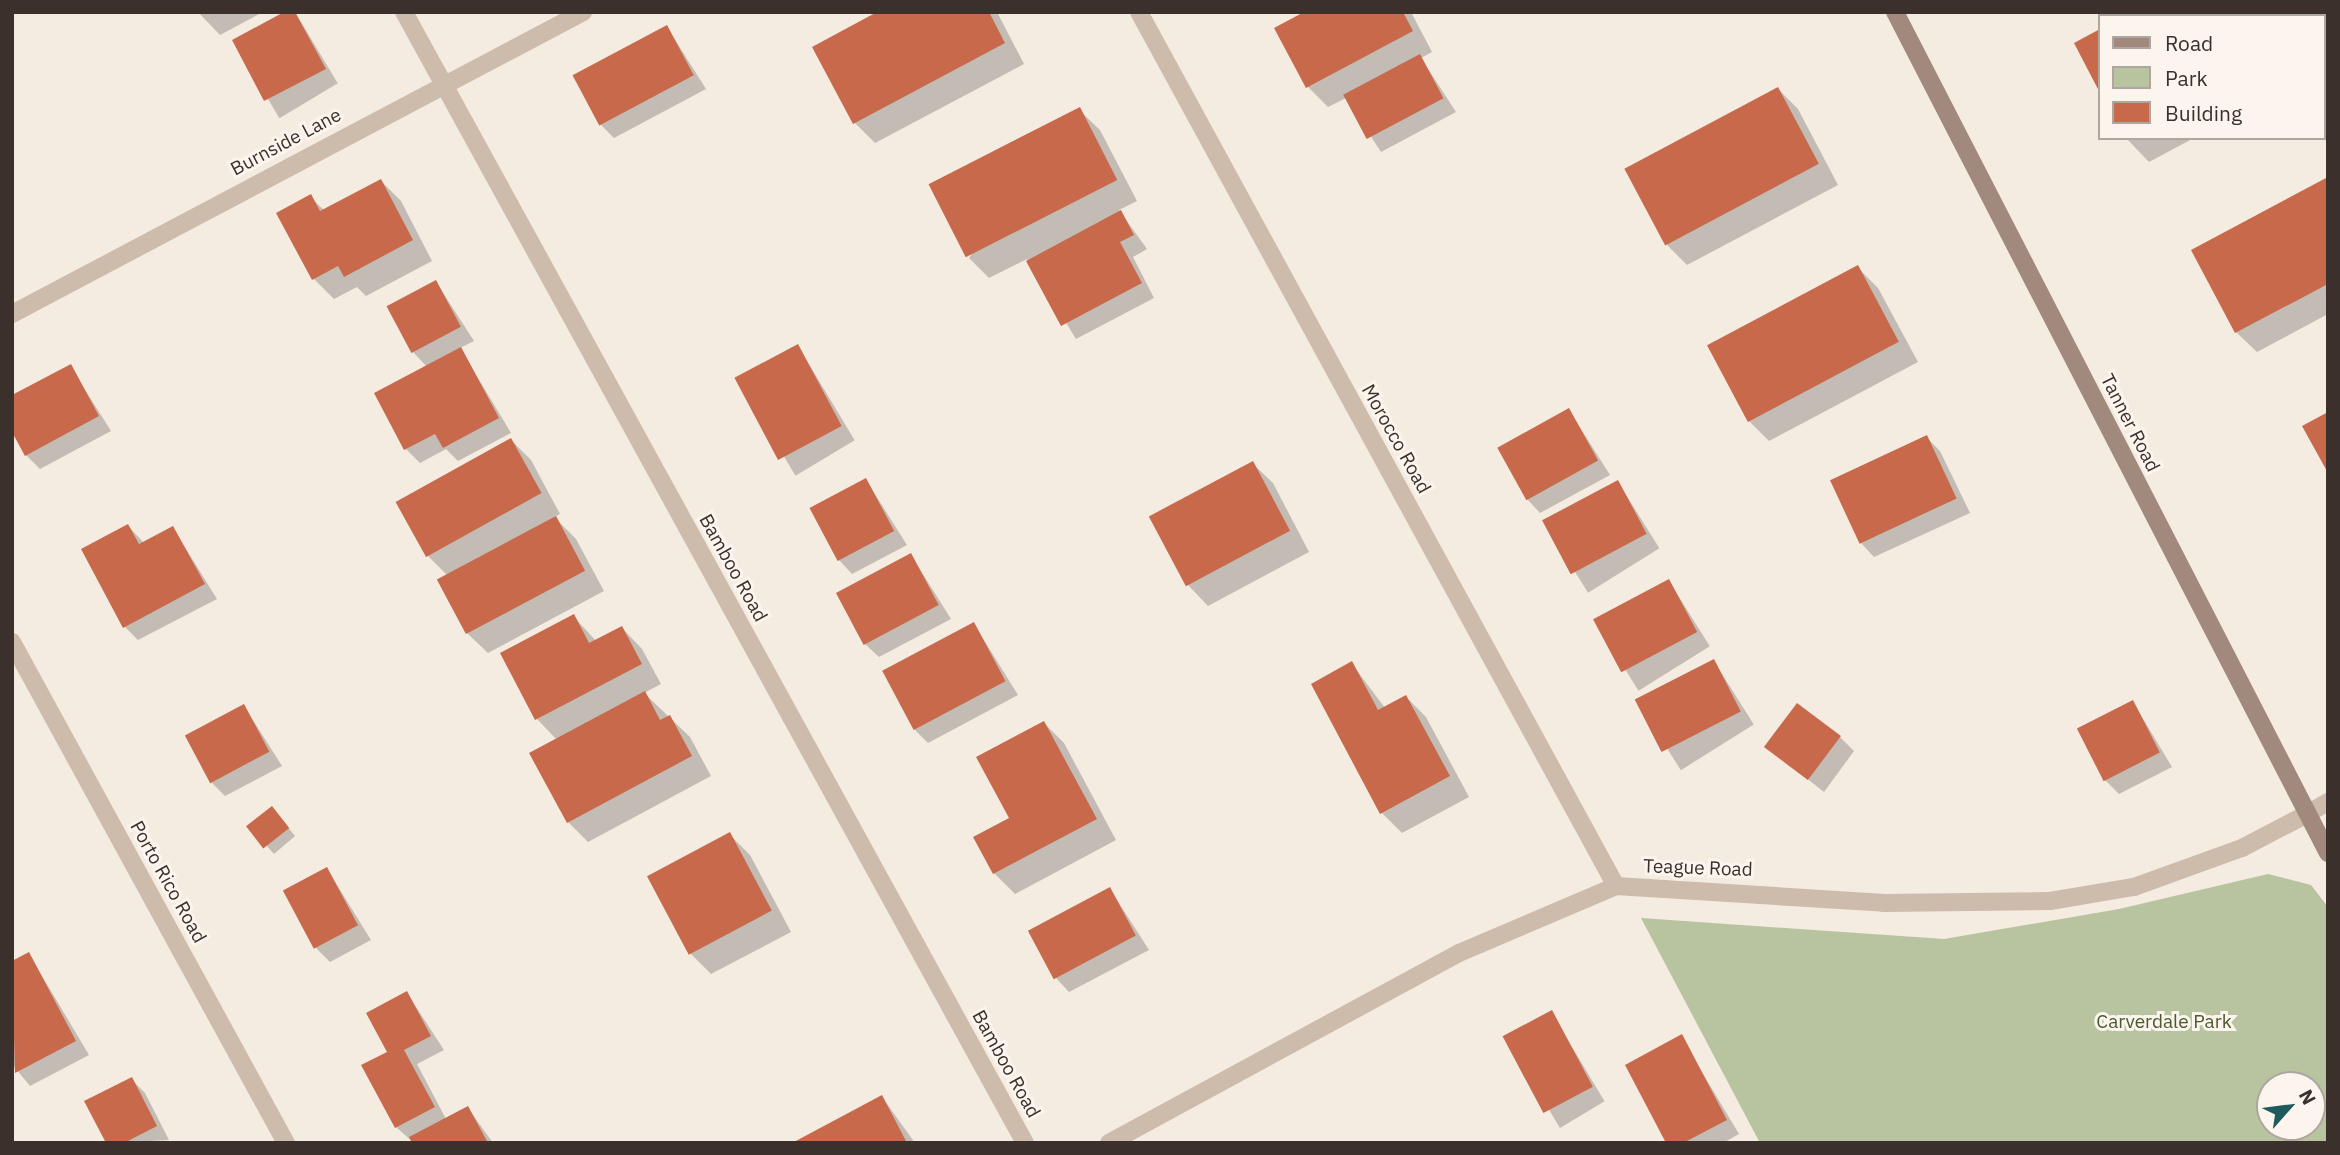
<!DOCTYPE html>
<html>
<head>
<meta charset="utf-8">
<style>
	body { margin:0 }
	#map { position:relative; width:2340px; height:1155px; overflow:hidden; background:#f4ebe1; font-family:"IBM Plex Sans",sans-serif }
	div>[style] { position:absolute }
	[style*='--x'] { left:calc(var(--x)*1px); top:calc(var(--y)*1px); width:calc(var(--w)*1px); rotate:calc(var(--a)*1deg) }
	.green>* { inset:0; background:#b8c4a0 }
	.shadow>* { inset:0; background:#0003; transform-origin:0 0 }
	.building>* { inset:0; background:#c8694b; transform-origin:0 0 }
	.minor>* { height:18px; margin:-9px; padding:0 9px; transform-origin:9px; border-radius:9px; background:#cdbbac }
	.tertiary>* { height:18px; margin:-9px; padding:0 9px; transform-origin:9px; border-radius:9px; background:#cdbbac }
	.secondary>* { height:18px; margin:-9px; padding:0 9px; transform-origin:9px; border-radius:9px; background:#a18a7d }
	span { translate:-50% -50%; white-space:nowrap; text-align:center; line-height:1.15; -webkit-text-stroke:6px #fbf5ee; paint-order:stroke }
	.street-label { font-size:19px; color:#3b302b }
	.park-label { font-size:19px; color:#4a5a2e }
	.frame { position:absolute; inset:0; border:14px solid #3b302b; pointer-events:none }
	.legend { position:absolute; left:2098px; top:14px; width:228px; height:126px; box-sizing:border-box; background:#fbf5ee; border:2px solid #aea6a0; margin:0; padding:9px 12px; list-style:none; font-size:21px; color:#3b302b }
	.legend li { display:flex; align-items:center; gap:14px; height:35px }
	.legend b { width:35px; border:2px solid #aea6a0 }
	.north { position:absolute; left:2256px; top:1071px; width:70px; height:70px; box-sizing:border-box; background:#fbf5ee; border:2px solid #aea6a0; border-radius:50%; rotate:62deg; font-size:19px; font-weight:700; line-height:28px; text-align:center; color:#3b302b }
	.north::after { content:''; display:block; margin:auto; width:24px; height:32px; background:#1f5a5e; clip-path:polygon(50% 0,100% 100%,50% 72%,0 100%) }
</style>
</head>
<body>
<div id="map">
	<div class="green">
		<div style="clip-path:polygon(evenodd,2268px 874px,2311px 885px,2328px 907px,2328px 1143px,1760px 1143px,1641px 918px,1944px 939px,2119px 909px,2268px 874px,2270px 1085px,2312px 1085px,2312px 1127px,2270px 1127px,2270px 1085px)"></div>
	</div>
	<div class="shadow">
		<div style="clip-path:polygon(198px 12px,263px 12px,220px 35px)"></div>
		<div style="left:295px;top:12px;width:83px;height:68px;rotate:59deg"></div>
		<div style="clip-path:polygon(881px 12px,997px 12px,1024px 64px,875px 143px,855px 123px)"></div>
		<div style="clip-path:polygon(1307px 12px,1411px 12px,1432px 52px,1421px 58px,1456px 112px,1381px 152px,1346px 98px,1328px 107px,1308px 87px)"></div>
		<div style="left:2135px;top:12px;width:65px;height:8px"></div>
		<div style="clip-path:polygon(667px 27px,706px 89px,614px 138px,600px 124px)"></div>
		<div style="clip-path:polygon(1778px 89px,1798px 109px,1838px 185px,1687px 265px,1667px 245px)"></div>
		<div style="clip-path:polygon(1079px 110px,1100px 130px,1137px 201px,1119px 210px,1147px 249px,1133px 257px,1154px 298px,1076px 339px,1027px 259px,989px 278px,969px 258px)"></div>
		<div style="clip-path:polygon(2126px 138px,2194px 138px,2149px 162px)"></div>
		<div style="clip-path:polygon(2326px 180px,2328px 314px,2257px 352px,2236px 332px)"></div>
		<div style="clip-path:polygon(381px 181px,401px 201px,432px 261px,366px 296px,357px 287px,334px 299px,314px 279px,310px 197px,325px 211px)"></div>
		<div style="clip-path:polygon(1858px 268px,1878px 288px,1918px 362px,1769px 441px,1749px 421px)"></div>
		<div style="clip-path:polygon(436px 282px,474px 341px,460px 348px,511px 433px,458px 461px,446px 449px,420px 463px,406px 449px,427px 367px,413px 352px)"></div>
		<div style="left:798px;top:346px;width:110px;height:69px;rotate:59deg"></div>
		<div style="clip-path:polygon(70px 366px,111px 431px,40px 469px,26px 455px)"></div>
		<div style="clip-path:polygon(1569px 410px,1610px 475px,1540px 513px,1527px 499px)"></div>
		<div style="clip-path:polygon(1926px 437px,1940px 451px,1970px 513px,1874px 557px,1861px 543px,1832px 482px)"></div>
		<div style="clip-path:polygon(511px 440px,531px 460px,560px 514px,554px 517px,576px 539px,604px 591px,488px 653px,467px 633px,448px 576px,426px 554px)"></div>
		<div style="clip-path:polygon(1252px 463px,1273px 483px,1309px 552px,1208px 606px,1188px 585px,1151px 517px)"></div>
		<div style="clip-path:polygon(866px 480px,907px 545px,852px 574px,839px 560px)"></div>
		<div style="left:1618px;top:482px;width:78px;height:84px;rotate:58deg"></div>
		<div style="clip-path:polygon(128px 526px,144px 543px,173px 528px,217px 599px,138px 640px,125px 627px)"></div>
		<div style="clip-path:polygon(911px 555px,951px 619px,879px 657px,865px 644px)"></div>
		<div style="left:1669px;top:581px;width:77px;height:84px;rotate:58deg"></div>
		<div style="clip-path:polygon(573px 616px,597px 642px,622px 628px,642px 649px,661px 684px,644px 693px,690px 737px,711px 776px,588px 842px,568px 822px,557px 740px,537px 719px)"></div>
		<div style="clip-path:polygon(974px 624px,1018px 695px,928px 743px,914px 729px)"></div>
		<div style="left:1714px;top:661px;width:75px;height:86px;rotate:58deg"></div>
		<div style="clip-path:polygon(1352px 664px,1385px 708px,1406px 697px,1426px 717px,1469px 797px,1402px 833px,1381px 812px)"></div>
		<div style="clip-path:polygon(2133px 702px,2172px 767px,2119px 794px,2105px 780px)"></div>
		<div style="clip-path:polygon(244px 706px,282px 766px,225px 796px,211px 782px)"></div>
		<div style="clip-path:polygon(1044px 723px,1064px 743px,1116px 840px,1015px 894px,994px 873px,975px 838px,1011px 819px)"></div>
		<div style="clip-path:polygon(1840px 737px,1854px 751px,1824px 792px,1767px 747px)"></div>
		<div style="clip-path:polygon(278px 815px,295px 836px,274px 854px,250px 827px)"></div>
		<div style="clip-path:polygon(730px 835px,750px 855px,791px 932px,711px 974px,691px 954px,650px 877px)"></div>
		<div style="clip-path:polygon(327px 869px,371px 940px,330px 962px,316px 948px)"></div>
		<div style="clip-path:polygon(1110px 889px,1149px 950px,1069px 992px,1056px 978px)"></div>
		<div style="clip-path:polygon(29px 954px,89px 1055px,30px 1086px,12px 1064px,12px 963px)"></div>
		<div style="clip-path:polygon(407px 993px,444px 1050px,417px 1064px,446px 1119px,468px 1108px,493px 1143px,414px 1143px,396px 1127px,389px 1052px)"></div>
		<div style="left:1551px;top:1012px;width:104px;height:52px;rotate:59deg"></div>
		<div style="clip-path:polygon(1681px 1037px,1739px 1134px,1723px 1143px,1668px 1143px)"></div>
		<div style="clip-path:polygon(131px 1079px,145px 1093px,169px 1140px,108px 1143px)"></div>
		<div style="clip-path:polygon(882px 1097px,915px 1143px,795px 1143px)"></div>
	</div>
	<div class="building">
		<div style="clip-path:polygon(284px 12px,295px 12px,326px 69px,264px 101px,232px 40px)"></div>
		<div style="clip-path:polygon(877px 12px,989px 12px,1005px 43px,853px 124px,812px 47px)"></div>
		<div style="clip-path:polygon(1304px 12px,1403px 12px,1413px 31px,1306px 88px,1274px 28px)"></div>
		<div style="left:2131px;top:12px;width:61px;height:7px"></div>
		<div style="left:667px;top:25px;width:57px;height:107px;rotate:62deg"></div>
		<div style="clip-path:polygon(2100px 29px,2100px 93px,2074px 43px)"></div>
		<div style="left:1420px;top:54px;width:50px;height:87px;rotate:62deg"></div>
		<div style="left:1778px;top:87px;width:87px;height:174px;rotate:62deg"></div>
		<div style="left:1080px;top:107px;width:82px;height:170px;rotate:63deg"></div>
		<div style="clip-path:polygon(2326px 178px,2328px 284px,2235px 333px,2191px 250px)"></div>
		<div style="clip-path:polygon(381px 179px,413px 240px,344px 277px,338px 266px,312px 280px,276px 213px,311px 194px,320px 211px)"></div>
		<div style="clip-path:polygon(1121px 210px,1134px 235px,1120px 242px,1142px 283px,1061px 326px,1026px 261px)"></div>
		<div style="left:1858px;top:265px;width:87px;height:171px;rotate:62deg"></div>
		<div style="left:436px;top:280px;width:53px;height:56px;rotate:62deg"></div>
		<div style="left:798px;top:344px;width:93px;height:72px;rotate:62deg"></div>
		<div style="clip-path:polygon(461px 347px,499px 418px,443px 448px,435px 434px,404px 450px,374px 393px)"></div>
		<div style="clip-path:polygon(71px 364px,99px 416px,25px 456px,12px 432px,12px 395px)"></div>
		<div style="left:1569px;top:408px;width:60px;height:82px;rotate:61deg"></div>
		<div style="clip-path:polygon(2328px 412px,2328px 473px,2302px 426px)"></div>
		<div style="left:1927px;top:435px;width:70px;height:107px;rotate:65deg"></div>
		<div style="left:511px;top:438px;width:63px;height:132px;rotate:61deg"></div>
		<div style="left:1253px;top:461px;width:79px;height:118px;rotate:62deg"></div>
		<div style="left:866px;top:478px;width:60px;height:64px;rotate:62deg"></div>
		<div style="left:1618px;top:480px;width:61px;height:86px;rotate:62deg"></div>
		<div style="left:556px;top:516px;width:62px;height:135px;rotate:62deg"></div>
		<div style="clip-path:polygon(128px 524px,139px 544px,173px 526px,205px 584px,123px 628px,81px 549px)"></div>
		<div style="left:911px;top:553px;width:59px;height:85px;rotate:62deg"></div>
		<div style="left:1669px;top:579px;width:60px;height:86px;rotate:62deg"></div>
		<div style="clip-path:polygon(574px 614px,589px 643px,622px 626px,642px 664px,535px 720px,500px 653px)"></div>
		<div style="left:974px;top:622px;width:67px;height:104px;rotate:62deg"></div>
		<div style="left:1714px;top:659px;width:59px;height:89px;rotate:63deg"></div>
		<div style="clip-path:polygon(1352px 661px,1378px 710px,1406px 695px,1450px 776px,1380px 814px,1311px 684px)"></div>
		<div style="clip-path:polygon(645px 691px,660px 720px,670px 715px,692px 756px,567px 823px,529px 753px)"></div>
		<div style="left:2133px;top:700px;width:59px;height:63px;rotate:63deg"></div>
		<div style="left:1797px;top:703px;width:55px;height:55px;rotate:37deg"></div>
		<div style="left:244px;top:704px;width:54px;height:67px;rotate:62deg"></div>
		<div style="clip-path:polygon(1044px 721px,1097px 819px,993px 874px,973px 837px,1009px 818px,976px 757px)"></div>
		<div style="left:272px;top:806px;width:28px;height:33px;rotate:52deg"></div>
		<div style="left:730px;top:832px;width:89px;height:94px;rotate:62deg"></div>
		<div style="left:327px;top:867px;width:66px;height:50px;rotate:62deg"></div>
		<div style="left:1110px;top:887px;width:55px;height:93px;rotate:62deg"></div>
		<div style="clip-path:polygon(29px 952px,76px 1041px,15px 1073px,12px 961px)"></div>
		<div style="clip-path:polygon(407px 991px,431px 1036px,404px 1050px,435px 1107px,395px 1128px,361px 1065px,387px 1052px,366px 1013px)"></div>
		<div style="left:1552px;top:1010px;width:87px;height:56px;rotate:62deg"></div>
		<div style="clip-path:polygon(1682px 1034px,1727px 1120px,1683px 1143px,1666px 1143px,1625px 1065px)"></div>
		<div style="clip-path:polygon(132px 1077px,157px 1126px,124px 1143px,106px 1143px,84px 1101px)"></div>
		<div style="clip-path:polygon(882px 1095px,907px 1143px,792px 1143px)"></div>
		<div style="clip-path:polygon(468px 1106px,488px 1143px,412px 1143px,409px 1137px)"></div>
	</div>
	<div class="minor">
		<div style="--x:404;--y:12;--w:1290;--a:61.23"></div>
		<div style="--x:1139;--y:12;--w:996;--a:61.38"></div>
		<div style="--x:12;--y:314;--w:646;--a:-27.87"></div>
		<div style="--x:12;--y:642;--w:571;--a:61.33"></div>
		<div style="--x:1109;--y:1143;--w:398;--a:-28.5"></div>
		<div style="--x:1459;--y:953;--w:171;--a:-23.1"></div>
		<div style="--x:1616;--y:886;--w:269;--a:3.6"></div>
		<div style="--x:1884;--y:903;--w:166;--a:-0.7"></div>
		<div style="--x:2050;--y:901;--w:85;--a:-9.5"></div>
		<div style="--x:2134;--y:887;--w:115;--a:-19.9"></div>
		<div style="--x:2242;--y:848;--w:73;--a:-27.6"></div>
	</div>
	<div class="tertiary">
		<div style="--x:2307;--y:814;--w:24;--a:-30"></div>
	</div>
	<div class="secondary">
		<div style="--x:1895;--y:12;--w:946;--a:62.76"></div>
	</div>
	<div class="street-label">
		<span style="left:286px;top:142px;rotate:-28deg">Burnside Lane</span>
		<span style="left:2130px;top:423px;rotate:63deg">Tanner Road</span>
		<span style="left:1396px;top:439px;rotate:61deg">Morocco Road</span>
		<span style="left:733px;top:568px;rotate:61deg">Bamboo Road</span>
		<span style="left:1698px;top:868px;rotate:2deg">Teague Road</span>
		<span style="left:168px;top:882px;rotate:61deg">Porto Rico Road</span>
		<span style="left:1006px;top:1064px;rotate:61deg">Bamboo Road</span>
	</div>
	<div class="park-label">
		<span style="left:2164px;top:1022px">Carverdale Park</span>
	</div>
	<div class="frame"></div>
	<ul class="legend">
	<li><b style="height:9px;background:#a18a7d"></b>Road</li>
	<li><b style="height:19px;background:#b8c4a0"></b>Park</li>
	<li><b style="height:19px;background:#c8694b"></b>Building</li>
	</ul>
	<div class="north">N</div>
</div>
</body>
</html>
